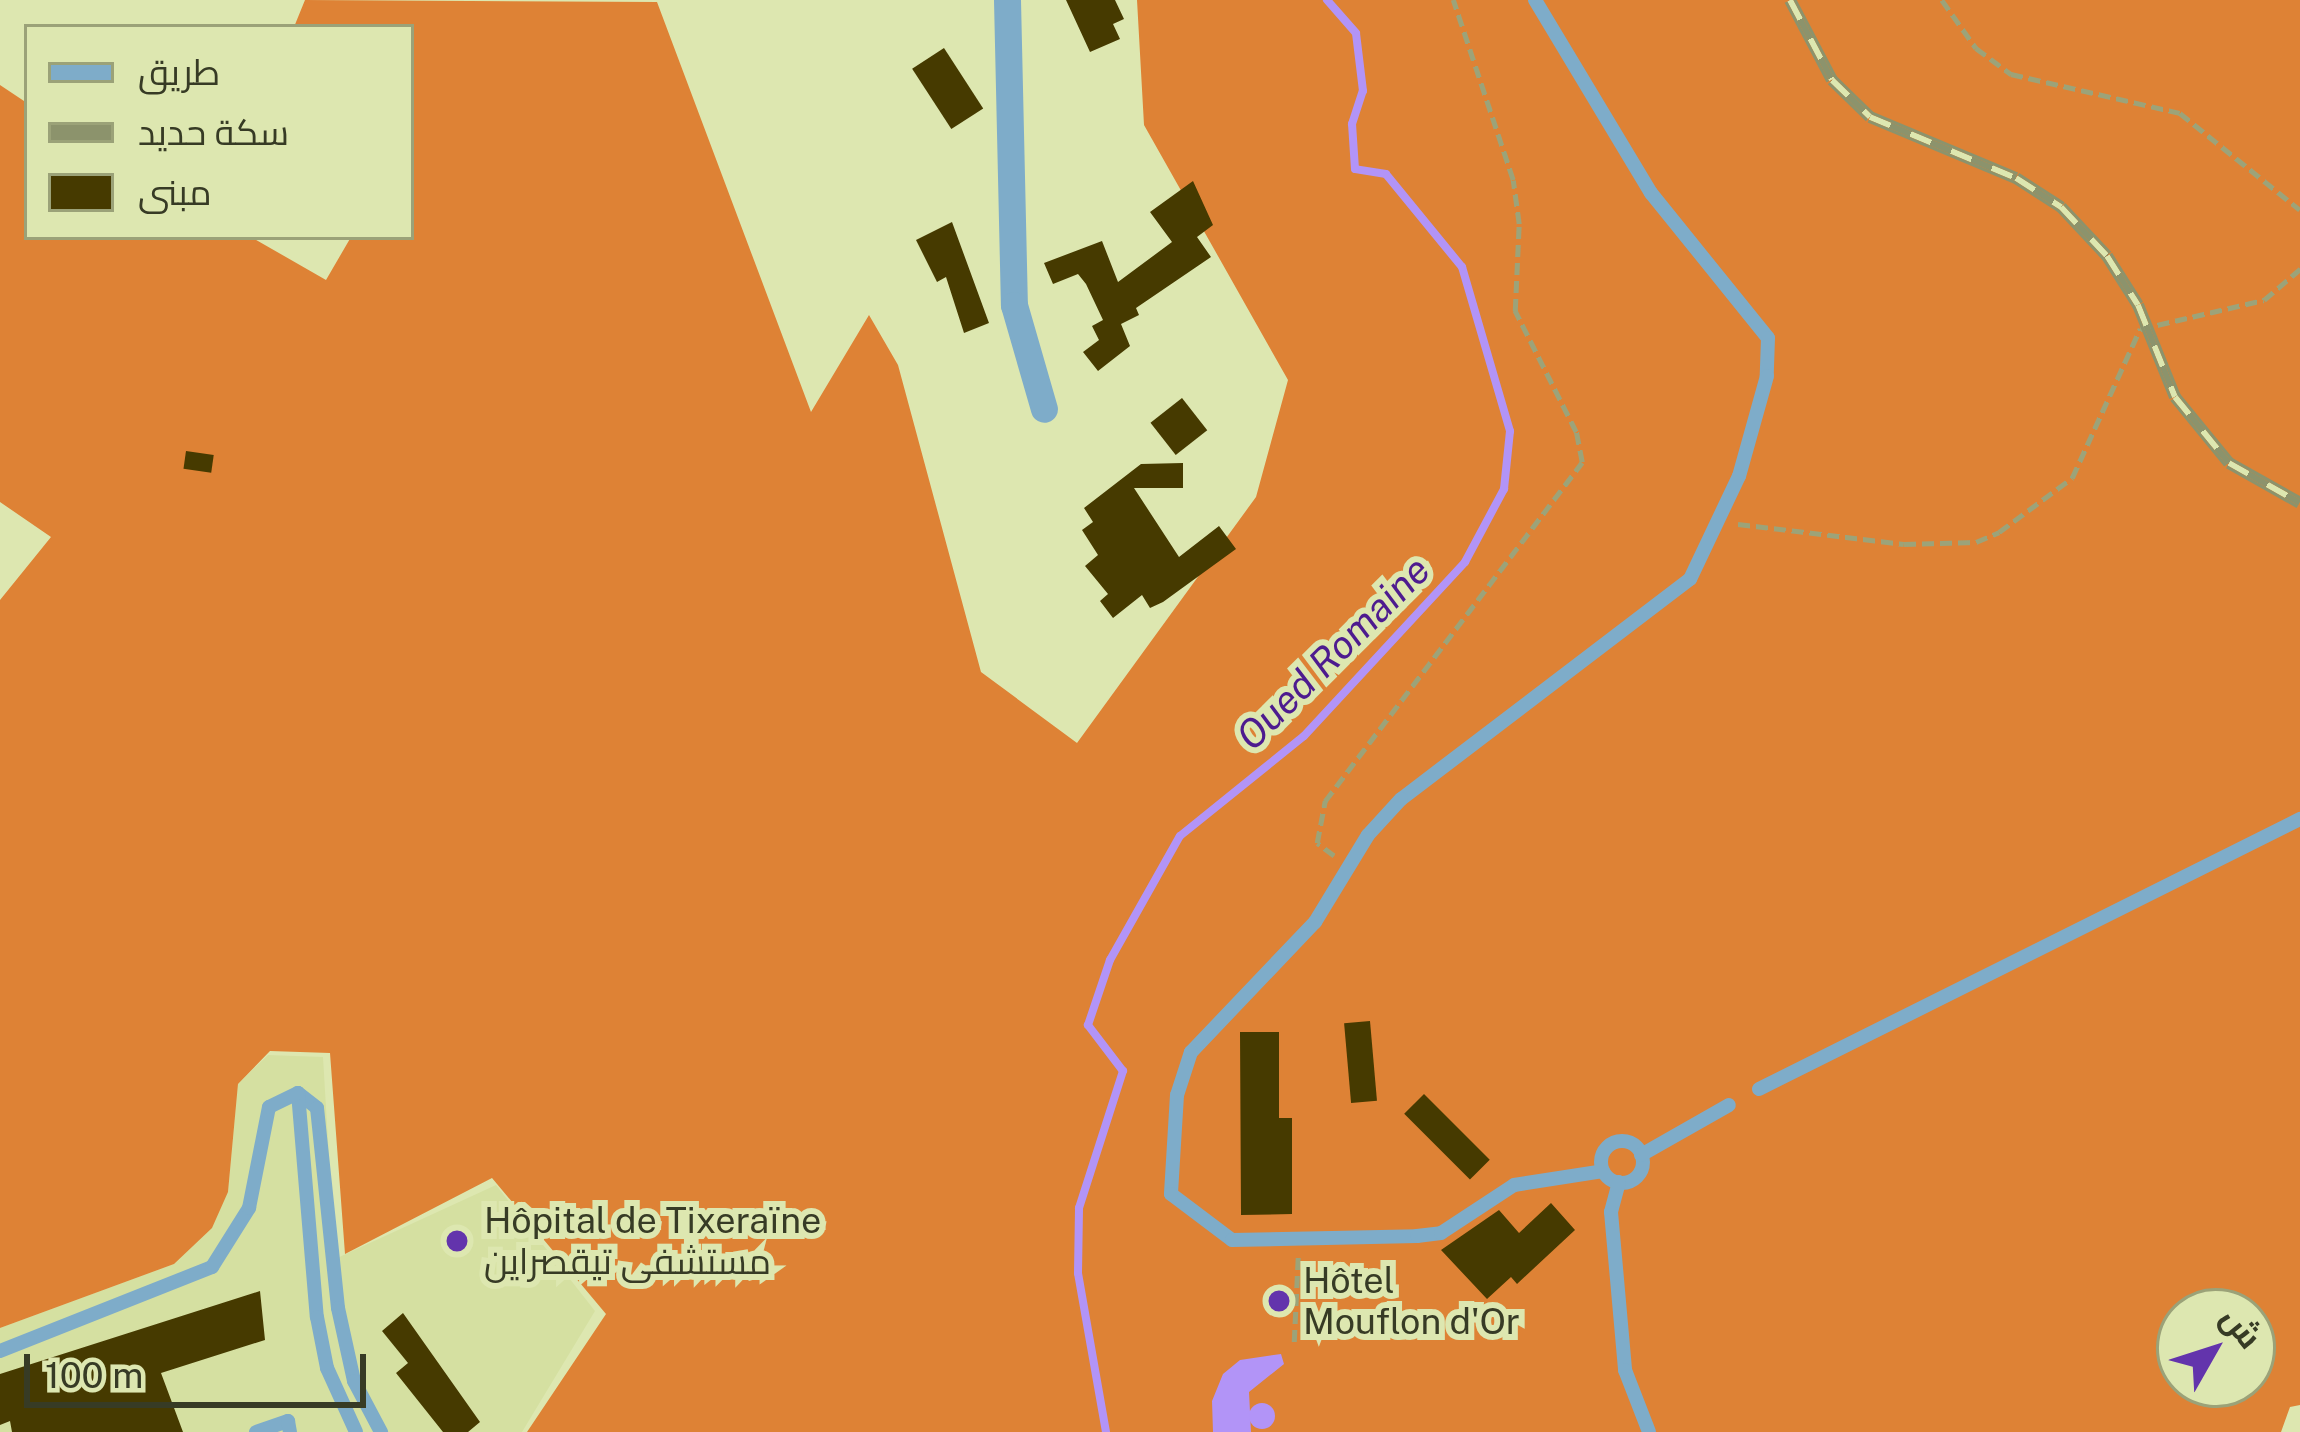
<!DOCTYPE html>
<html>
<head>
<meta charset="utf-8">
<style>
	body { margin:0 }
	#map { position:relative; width:2300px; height:1432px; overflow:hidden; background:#dde7b0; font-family:"Public Sans",Cairo,sans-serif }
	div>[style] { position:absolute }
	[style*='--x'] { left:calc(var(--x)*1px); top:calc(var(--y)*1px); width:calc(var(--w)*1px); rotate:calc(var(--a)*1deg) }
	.built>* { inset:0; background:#d5e0a1 }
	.forest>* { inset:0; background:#de8235 }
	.water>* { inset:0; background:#b294f7 }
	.round { border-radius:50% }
	.stream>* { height:8px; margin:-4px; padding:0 4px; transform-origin:4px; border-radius:4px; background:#b294f7 }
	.building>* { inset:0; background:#463a00; transform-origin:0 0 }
	.path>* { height:4.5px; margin-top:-2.25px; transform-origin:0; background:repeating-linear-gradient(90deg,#9ca379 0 12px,transparent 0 18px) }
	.lane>* { height:14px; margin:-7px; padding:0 7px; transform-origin:7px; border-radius:7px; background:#7eacc9 }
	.lane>.ring { margin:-7px; padding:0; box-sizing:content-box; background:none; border:14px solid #7eacc9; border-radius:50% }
	.street>* { height:27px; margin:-13.5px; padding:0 13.5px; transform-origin:13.5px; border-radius:13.5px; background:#7eacc9 }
	.rail>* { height:12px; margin-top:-6px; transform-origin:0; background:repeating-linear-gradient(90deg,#dde7b0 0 22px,#8c936c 0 44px); box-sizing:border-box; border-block:3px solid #8c936c }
	.dots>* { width:33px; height:33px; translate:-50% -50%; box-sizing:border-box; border:6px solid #dde7b0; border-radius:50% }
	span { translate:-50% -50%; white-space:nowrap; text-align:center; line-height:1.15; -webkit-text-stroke:12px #dde7b0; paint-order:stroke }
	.poi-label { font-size:36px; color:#373b25 }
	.left { translate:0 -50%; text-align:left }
	.water-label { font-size:39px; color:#4d1b8f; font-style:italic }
	.legend { position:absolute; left:24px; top:24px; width:390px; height:216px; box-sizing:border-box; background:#dde7b0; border:3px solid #9ba278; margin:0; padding:15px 21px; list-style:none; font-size:36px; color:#373b25 }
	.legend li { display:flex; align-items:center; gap:24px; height:60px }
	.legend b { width:60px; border:3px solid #9ba278 }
	.north { position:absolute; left:2156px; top:1288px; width:120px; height:120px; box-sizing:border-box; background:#dde7b0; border:3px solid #9ba278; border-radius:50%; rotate:51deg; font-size:33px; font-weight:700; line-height:48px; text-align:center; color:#373b25 }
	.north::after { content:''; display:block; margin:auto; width:42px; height:54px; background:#6334ac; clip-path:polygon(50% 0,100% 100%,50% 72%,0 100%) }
	.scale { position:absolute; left:24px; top:1354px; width:342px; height:54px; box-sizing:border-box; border:6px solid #373b25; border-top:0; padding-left:15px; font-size:36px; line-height:42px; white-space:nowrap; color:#373b25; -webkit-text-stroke:9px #dde7b0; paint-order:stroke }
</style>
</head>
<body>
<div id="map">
	<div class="built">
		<div style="clip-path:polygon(268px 1055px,323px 1057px,335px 1259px,496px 1185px,595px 1311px,522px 1432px,0 1432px,0 1328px,174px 1264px,228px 1192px,238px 1084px)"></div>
	</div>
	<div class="forest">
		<div style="clip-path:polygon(evenodd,305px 0,657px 2px,811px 412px,869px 315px,898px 365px,981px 672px,1077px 743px,1256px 497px,1288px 380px,1144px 125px,1137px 0,2300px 0,2300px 1405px,2290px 1407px,2281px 1432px,527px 1432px,606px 1314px,492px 1178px,345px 1254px,330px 1053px,270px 1051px,238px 1084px,228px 1192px,212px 1228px,174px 1264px,0 1328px,0 600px,51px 537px,0 502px,0 85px,27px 103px,27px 237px,251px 237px,326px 280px,351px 237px,411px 237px,411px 27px,294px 27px,305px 0,2180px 1312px,2252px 1312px,2252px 1384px,2180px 1384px,2180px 1312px)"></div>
	</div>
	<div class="water">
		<div style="clip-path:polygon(1281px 1354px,1284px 1364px,1249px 1392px,1251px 1432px,1213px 1432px,1212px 1401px,1223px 1374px,1240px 1360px)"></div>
		<div class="round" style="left:1249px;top:1403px;width:26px;height:26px"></div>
	</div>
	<div class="stream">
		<div style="--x:1106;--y:1432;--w:161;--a:-100"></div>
		<div style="--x:1078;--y:1273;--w:65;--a:-89.1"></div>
		<div style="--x:1079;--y:1208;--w:144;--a:-72.2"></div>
		<div style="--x:1123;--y:1071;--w:58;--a:-127.3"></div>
		<div style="--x:1088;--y:1025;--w:69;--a:-71.3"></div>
		<div style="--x:1110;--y:960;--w:142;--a:-60.6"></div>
		<div style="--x:1180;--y:836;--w:159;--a:-38.9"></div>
		<div style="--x:1304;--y:736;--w:237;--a:-47.2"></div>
		<div style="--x:1465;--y:562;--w:83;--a:-61.9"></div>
		<div style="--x:1504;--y:489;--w:58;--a:-84.1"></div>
		<div style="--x:1510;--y:431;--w:171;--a:-106.3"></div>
		<div style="--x:1462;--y:267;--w:120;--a:-129.3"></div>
		<div style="--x:1386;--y:174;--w:31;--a:-171"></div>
		<div style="--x:1355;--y:169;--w:45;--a:-93.8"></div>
		<div style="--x:1352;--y:124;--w:35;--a:-72"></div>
		<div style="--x:1363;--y:91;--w:58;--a:-96.9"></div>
		<div style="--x:1356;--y:33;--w:44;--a:-131.3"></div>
	</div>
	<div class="building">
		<div style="clip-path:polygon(1066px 0,1115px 0,1124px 19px,1113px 24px,1120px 39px,1090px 52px)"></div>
		<div style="left:944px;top:48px;width:72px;height:38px;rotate:57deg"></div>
		<div style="clip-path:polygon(1193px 181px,1213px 225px,1197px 237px,1211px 257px,1136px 308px,1139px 315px,1121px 324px,1130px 346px,1098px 371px,1083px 352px,1099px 340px,1092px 326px,1103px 320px,1086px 284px,1078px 274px,1053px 284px,1044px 263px,1102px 241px,1118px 282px,1172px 242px,1150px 212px)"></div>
		<div style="clip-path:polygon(952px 222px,989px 323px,964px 333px,946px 277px,937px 282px,916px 240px)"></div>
		<div style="left:1182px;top:398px;width:41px;height:40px;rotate:52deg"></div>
		<div style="left:186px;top:451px;width:28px;height:18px;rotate:8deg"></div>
		<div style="clip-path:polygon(1183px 463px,1183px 488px,1134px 488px,1179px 557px,1219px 526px,1236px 549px,1163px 602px,1150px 608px,1142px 595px,1113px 618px,1100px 601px,1108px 594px,1085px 566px,1098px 555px,1082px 530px,1093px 522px,1084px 508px,1141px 464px)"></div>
		<div style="left:1370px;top:1021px;width:80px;height:26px;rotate:85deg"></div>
		<div style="clip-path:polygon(1240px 1032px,1279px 1032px,1279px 1118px,1292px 1118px,1292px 1214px,1241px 1215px)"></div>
		<div style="left:1424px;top:1094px;width:93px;height:28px;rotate:45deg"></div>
		<div style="clip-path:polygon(1551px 1203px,1575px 1230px,1517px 1284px,1511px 1277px,1487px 1299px,1441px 1250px,1499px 1210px,1519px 1233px)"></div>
		<div style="clip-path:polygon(260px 1291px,265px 1340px,161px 1373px,183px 1432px,12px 1432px,10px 1421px,0 1425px,0 1374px)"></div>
		<div style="clip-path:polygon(403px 1313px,480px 1422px,468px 1432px,443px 1432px,396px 1373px,408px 1363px,382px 1331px)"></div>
	</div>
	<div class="path">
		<div style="--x:1942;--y:0;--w:59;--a:54.7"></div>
		<div style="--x:1976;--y:48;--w:44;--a:36.6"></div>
		<div style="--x:2011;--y:74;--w:173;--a:13"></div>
		<div style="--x:2180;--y:113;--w:154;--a:38.9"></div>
		<div style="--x:1738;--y:524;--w:167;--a:6.9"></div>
		<div style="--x:1904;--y:544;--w:72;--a:-1.6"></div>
		<div style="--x:1976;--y:542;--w:25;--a:-23"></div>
		<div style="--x:1999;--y:532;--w:91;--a:-36.5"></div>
		<div style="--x:2072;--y:478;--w:164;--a:-65.5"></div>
		<div style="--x:2140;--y:329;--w:127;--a:-13.2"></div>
		<div style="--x:2264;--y:300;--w:48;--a:-40.7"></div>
		<div style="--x:1334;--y:856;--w:21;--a:-143"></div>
		<div style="--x:1317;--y:843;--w:43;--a:-79.2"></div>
		<div style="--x:1325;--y:801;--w:425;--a:-52.8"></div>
		<div style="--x:1582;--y:462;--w:31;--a:-101"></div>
		<div style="--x:1576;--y:432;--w:136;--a:-116.8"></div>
		<div style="--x:1515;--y:311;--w:87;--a:-87.4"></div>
		<div style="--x:1519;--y:224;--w:44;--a:-97.8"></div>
		<div style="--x:1513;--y:180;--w:190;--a:-108.4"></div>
		<div style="--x:1294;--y:1342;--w:86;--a:-87.3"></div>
	</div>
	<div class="lane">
		<div style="--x:1535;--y:0;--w:225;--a:59"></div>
		<div style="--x:1651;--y:193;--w:186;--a:51.1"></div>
		<div style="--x:1768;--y:338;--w:38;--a:92"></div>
		<div style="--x:1767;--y:376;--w:104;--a:105.6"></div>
		<div style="--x:1739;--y:476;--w:114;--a:115.4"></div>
		<div style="--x:1690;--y:579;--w:363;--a:142.7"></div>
		<div style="--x:1401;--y:799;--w:49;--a:132.5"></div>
		<div style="--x:1368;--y:835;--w:102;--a:121.3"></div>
		<div style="--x:1315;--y:922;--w:180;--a:133.6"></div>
		<div style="--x:1191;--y:1052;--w:45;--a:108"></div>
		<div style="--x:1177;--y:1095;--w:99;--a:93.5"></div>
		<div style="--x:1171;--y:1194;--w:76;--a:37"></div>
		<div style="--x:1232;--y:1240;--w:185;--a:-1.2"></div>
		<div style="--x:1417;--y:1236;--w:24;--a:-7"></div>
		<div style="--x:1441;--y:1233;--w:87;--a:-33.3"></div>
		<div style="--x:1514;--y:1185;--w:90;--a:-8.9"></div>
		<div style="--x:1759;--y:1089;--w:605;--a:-26.52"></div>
		<div style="--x:298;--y:1093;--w:24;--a:38"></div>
		<div style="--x:317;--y:1108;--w:201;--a:84"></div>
		<div style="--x:338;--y:1308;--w:75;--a:77.6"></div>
		<div style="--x:354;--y:1381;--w:58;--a:62.1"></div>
		<div style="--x:298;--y:1093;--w:225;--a:85.2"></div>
		<div style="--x:317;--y:1317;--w:52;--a:78.9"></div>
		<div style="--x:327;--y:1368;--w:70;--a:65.6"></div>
		<div class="ring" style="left:1601px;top:1141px;width:28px;height:28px"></div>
		<div style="--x:1641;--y:1155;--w:101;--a:-29.6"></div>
		<div style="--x:1619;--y:1182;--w:31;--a:105"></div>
		<div style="--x:1611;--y:1212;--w:159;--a:84.9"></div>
		<div style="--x:1625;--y:1370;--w:66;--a:68.8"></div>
		<div style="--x:0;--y:1351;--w:228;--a:-21.6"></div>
		<div style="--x:212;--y:1267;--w:70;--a:-57.9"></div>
		<div style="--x:249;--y:1208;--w:103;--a:-78.8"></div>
		<div style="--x:269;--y:1107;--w:32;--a:-26"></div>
		<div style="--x:256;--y:1432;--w:34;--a:-19"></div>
		<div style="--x:288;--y:1421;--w:11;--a:80"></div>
	</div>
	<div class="street">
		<div style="--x:1007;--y:0;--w:305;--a:88.7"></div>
		<div style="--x:1014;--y:305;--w:108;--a:73.9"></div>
	</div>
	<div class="rail">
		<div style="--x:1790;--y:0;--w:90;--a:62.3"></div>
		<div style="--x:1832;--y:80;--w:53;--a:44.2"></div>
		<div style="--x:1870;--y:117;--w:158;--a:22.7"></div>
		<div style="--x:2016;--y:178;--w:54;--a:32.8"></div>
		<div style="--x:2061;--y:207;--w:67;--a:46.8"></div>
		<div style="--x:2107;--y:256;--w:58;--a:57.7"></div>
		<div style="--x:2138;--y:305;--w:99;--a:68.1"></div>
		<div style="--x:2175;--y:397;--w:85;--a:50.7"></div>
		<div style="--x:2229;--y:463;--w:81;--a:29.4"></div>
	</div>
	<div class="dots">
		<div style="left:457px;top:1241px;background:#6334ac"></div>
		<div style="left:1279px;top:1301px;background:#6334ac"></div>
	</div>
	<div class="poi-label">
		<span class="left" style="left:484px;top:1241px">Hôpital de Tixeraïne<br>مستشفى تيقصراين</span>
		<span class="left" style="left:1303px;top:1301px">Hôtel<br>Mouflon d'Or</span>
	</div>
	<div class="water-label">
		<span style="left:1333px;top:653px;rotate:-45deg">Oued Romaine</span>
	</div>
	<ul class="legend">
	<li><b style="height:15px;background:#7eacc9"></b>طريق</li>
	<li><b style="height:15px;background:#8c936c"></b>سكة حديد</li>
	<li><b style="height:33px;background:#463a00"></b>مبنى</li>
	</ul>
	<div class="north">ش</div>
	<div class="scale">100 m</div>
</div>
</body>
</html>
